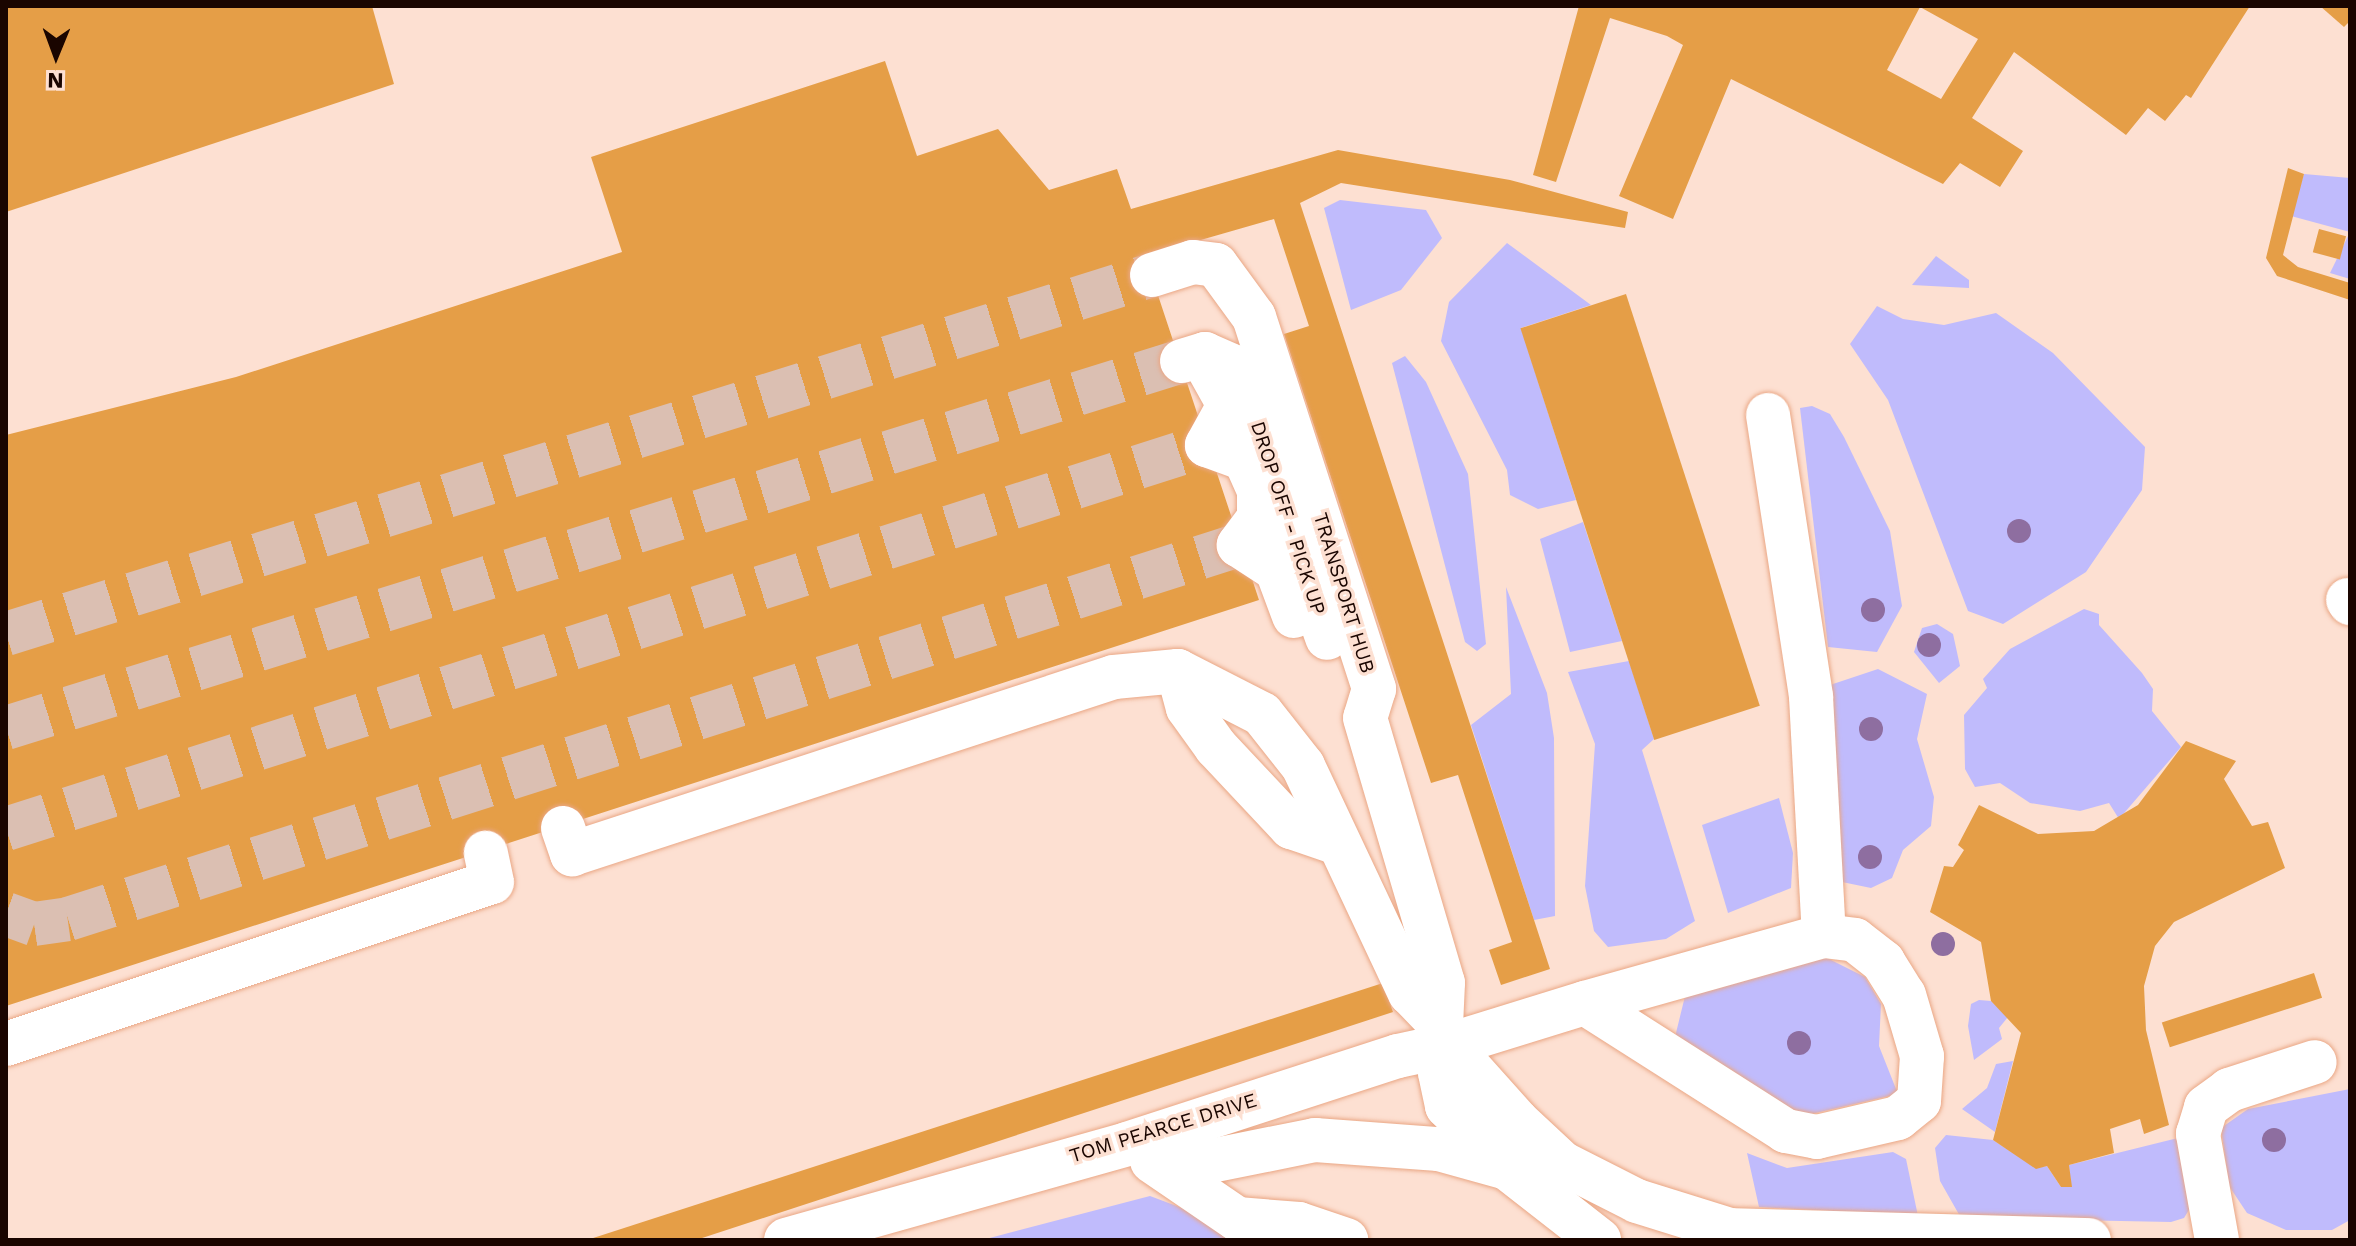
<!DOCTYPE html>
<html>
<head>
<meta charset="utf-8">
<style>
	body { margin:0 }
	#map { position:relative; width:2356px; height:1246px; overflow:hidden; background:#fde0d2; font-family:"Work Sans",sans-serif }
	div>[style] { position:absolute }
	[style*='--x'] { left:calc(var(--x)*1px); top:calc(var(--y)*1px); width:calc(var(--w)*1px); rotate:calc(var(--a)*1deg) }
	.green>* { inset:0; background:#c0bbfc }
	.building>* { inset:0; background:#e59e47; transform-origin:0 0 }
	.minor-tunnel>* { height:44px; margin-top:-22px; transform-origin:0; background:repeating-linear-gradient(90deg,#dbbfb2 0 44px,transparent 0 66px) }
	.roads { filter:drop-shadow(0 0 2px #eaa785) drop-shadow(0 0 2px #eaa785) }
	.minor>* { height:44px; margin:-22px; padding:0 22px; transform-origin:22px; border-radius:22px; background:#fff }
	.trees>* { width:24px; height:24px; margin:-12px; border-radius:50%; background:#8e6ea0 }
	span { translate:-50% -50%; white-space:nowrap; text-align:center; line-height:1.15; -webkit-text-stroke:7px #fde0d2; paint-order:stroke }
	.street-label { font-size:20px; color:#1a0500 }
	.frame { position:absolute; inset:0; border:8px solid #1a0500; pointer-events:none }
	.north { position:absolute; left:16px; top:16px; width:80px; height:80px; -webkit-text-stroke:6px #fde0d2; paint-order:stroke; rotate:181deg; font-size:22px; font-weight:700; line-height:32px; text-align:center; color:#1a0500 }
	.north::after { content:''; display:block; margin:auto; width:28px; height:36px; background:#1a0500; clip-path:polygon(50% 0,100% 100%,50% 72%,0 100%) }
</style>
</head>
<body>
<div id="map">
	<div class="green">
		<div style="clip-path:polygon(2304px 174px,2350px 178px,2350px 232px,2291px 216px)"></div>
		<div style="clip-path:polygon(1340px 200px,1426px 210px,1442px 238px,1401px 290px,1351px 310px,1324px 208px)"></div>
		<div style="clip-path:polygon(2350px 232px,2350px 279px,2330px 273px)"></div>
		<div style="clip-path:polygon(1507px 243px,1591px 305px,1521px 328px,1576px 500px,1538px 509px,1510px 495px,1507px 470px,1441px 341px,1449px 302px)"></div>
		<div style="clip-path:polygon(1936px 256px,1969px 280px,1969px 288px,1912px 285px)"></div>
		<div style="clip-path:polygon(1877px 306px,1903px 319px,1944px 325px,1996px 313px,2053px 353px,2145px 447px,2142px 490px,2086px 572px,2003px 624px,1968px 611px,1888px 400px,1850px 344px)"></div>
		<div style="clip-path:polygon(1405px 356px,1426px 382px,1468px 474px,1486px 644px,1477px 651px,1465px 642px,1392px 363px)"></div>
		<div style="clip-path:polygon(1812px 406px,1830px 414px,1844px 437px,1890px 531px,1902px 606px,1877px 652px,1828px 647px,1800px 408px)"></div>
		<div style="clip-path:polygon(1583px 522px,1622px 641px,1570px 652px,1540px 539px)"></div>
		<div style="clip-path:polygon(1506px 587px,1547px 693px,1554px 738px,1555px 916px,1534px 920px,1471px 725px,1511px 694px)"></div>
		<div style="clip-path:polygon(2084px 609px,2099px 614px,2099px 625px,2142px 673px,2153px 689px,2152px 711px,2181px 747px,2119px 819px,2109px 803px,2080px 811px,2030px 803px,2000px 783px,1975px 787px,1965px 769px,1964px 715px,1987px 688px,1983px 679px,2010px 649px)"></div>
		<div style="clip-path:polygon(1937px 624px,1953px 634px,1960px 666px,1939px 683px,1914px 652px,1922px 628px)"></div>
		<div style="clip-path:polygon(1629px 661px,1654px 739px,1642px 750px,1695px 921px,1666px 939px,1608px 947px,1594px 931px,1585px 886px,1595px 744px,1568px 672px)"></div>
		<div style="clip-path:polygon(1878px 669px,1927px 694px,1917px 739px,1934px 797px,1931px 826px,1903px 850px,1892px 878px,1871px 888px,1842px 882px,1830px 685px)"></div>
		<div style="clip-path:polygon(1779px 798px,1793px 853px,1791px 888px,1728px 913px,1702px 825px)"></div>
		<div style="clip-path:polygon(1825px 957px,1865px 977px,1881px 1004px,1879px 1046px,1898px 1094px,1794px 1118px,1675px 1037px,1687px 988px)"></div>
		<div style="clip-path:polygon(1979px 1000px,1991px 1001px,2008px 1017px,1999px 1028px,2002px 1039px,1974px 1060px,1968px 1026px,1971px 1004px)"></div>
		<div style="clip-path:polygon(2013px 1061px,1995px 1132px,1962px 1109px,1987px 1088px,1996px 1064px)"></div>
		<div style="clip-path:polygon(2350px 1089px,2350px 1220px,2332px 1230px,2286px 1230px,2247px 1213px,2229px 1186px,2221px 1128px,2248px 1109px)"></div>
		<div style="clip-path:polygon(2194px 1134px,2195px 1200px,2184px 1218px,2171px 1222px,1961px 1218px,1940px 1181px,1935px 1148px,1946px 1135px,1993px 1140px,2036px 1168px,2047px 1166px,2061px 1187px,2071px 1187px,2069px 1165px)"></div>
		<div style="clip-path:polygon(1893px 1152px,1906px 1159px,1918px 1216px,1759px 1207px,1747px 1153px,1787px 1168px)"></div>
		<div style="clip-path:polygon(1150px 1196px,1267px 1240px,982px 1240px)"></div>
	</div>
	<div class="building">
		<div style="clip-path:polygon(6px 6px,372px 6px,394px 84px,6px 212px)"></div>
		<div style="clip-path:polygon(evenodd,1579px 6px,2250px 6px,2191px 98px,2186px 95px,2165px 121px,2148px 108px,2126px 135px,2014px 52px,1972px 118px,2023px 151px,2000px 187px,1960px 163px,1943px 184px,1731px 79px,1673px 219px,1619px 196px,1683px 45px,1667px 36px,1610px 18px,1556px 182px,1533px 175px,1579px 6px,1920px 7px,1978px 39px,1941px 99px,1887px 70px,1920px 7px)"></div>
		<div style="clip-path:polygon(2320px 6px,2350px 6px,2350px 21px,2344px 27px)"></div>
		<div style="clip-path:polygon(885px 61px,917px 156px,998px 129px,1049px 190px,1117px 169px,1131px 209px,1338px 150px,1510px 180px,1628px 212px,1625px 228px,1341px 183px,1300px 203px,1550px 969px,1501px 985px,1489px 950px,1512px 942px,1458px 775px,1431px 783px,1284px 334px,1309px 326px,1274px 219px,1145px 256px,1259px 600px,6px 1006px,6px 435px,236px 377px,622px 252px,591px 157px)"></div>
		<div style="clip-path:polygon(2288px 168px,2304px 174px,2283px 255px,2298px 267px,2350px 283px,2350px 300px,2277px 276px,2266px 258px)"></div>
		<div style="left:2319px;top:229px;width:28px;height:24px;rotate:15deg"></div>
		<div style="left:1626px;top:294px;width:433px;height:111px;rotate:72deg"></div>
		<div style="clip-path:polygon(2186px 741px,2236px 761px,2224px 779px,2252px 826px,2268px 822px,2285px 868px,2174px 922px,2155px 946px,2144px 986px,2146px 1030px,2169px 1125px,2144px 1134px,2140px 1119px,2110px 1129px,2114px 1153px,2069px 1165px,2072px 1187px,2061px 1187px,2047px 1166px,2036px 1169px,1993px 1140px,2021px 1033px,1991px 1001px,1981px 942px,1930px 912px,1944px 866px,1953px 867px,1964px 850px,1958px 845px,1979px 805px,2038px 834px,2094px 831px,2138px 805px)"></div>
		<div style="left:2314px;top:973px;width:26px;height:160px;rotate:72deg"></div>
		<div style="clip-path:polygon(1383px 983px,1393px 1012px,696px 1240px,587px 1240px)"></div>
	</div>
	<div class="minor-tunnel">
		<div style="--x:6;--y:634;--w:1201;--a:-17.39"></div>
		<div style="--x:6;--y:728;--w:1232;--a:-17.33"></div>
		<div style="--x:6;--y:829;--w:1261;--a:-17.73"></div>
		<div style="--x:6;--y:914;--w:30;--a:20"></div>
		<div style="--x:34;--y:924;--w:34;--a:-8"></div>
		<div style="--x:68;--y:919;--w:1229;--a:-17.71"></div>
	</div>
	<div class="roads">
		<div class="minor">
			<div style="--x:1152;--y:275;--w:43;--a:-17.6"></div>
			<div style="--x:1193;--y:262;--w:23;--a:7"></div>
			<div style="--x:1216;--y:265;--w:64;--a:53.8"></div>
			<div style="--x:1254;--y:317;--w:391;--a:72.1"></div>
			<div style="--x:1374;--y:689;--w:30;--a:107"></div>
			<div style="--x:1365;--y:718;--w:276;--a:73.6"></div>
			<div style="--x:1443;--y:983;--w:42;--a:92.7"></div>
			<div style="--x:1441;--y:1025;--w:22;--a:68"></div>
			<div style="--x:1449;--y:1045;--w:102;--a:48.2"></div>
			<div style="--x:1517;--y:1121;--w:62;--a:43"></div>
			<div style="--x:1562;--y:1163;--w:84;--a:26.9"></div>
			<div style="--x:1637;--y:1201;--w:97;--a:17.3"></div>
			<div style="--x:1730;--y:1230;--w:359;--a:1.6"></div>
			<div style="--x:1182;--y:361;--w:24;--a:-17"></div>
			<div style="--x:1205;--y:354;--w:30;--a:24"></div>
			<div style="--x:1232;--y:366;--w:288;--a:70.7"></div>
			<div style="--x:1210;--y:371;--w:39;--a:61"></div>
			<div style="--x:1229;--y:405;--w:46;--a:118.8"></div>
			<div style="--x:1207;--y:445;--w:40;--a:20.2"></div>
			<div style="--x:1245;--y:459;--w:35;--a:66"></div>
			<div style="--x:1259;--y:491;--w:27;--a:90"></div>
			<div style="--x:1259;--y:518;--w:34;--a:127"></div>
			<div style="--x:1239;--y:545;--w:45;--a:33.3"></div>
			<div style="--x:1277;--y:570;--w:49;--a:69.7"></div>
			<div style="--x:1768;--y:415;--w:285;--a:81.3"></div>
			<div style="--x:1811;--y:697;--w:239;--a:86.9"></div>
			<div style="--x:2348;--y:600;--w:4;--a:56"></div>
			<div style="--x:1178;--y:671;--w:38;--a:75"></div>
			<div style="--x:1188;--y:708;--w:48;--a:54.3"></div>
			<div style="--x:1216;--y:747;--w:110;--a:46.8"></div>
			<div style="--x:1291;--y:827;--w:50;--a:18.8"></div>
			<div style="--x:563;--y:828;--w:28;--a:71"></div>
			<div style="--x:572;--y:854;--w:570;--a:-18.09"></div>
			<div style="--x:1114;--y:677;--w:64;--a:-5.4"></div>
			<div style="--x:1178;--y:671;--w:94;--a:27.1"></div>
			<div style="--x:1262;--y:714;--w:66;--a:51.7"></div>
			<div style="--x:1303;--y:766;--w:251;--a:64.8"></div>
			<div style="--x:1410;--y:993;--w:45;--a:45.9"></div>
			<div style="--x:6;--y:1044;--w:512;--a:-18.43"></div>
			<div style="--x:492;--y:882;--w:30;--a:-102"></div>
			<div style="--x:1449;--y:1045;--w:29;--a:108"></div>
			<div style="--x:1440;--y:1073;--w:34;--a:78"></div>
			<div style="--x:1447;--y:1106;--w:86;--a:45.9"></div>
			<div style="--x:1507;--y:1168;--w:117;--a:38"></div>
			<div style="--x:1152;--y:1161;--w:103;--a:34.3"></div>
			<div style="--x:1237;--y:1219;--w:62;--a:4.6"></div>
			<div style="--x:1299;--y:1224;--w:50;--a:18.8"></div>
			<div style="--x:1166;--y:1170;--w:152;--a:-11.4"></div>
			<div style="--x:1315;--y:1140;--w:124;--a:4.2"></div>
			<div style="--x:1439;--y:1149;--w:71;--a:15.6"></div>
			<div style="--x:786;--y:1240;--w:354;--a:-15.7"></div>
			<div style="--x:1127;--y:1144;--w:285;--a:-18"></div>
			<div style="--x:1398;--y:1056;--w:52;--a:-12.2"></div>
			<div style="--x:1449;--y:1045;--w:142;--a:-17.2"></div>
			<div style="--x:1585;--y:1003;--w:248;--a:-15.7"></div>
			<div style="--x:1824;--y:936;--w:31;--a:7"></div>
			<div style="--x:1855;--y:940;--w:36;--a:38"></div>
			<div style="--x:1883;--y:962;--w:39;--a:58"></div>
			<div style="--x:1904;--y:995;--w:64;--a:73.6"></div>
			<div style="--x:1922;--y:1056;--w:45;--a:93.8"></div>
			<div style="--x:1919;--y:1101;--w:27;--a:141"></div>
			<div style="--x:1898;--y:1118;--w:83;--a:166.8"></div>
			<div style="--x:1817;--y:1137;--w:32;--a:-169"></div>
			<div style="--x:1786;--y:1131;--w:238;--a:-147.5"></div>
			<div style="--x:2217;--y:1240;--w:108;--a:-100.2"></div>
			<div style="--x:2198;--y:1134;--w:28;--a:-73"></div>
			<div style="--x:2206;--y:1107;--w:29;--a:-36"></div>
			<div style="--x:2229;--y:1090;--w:90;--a:-18"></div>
		</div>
	</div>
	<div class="trees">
		<div style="left:2019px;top:531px"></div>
		<div style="left:1873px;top:610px"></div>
		<div style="left:1929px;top:645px"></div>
		<div style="left:1871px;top:729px"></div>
		<div style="left:1870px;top:857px"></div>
		<div style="left:1943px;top:944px"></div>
		<div style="left:1799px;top:1043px"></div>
		<div style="left:2274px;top:1140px"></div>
	</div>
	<div class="street-label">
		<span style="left:1288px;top:518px;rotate:72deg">DROP OFF - PICK UP</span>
		<span style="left:1344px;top:593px;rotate:73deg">TRANSPORT HUB</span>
		<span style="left:1163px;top:1128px;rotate:-17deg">TOM PEARCE DRIVE</span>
	</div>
	<div class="frame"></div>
	<div class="north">N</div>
</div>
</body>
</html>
